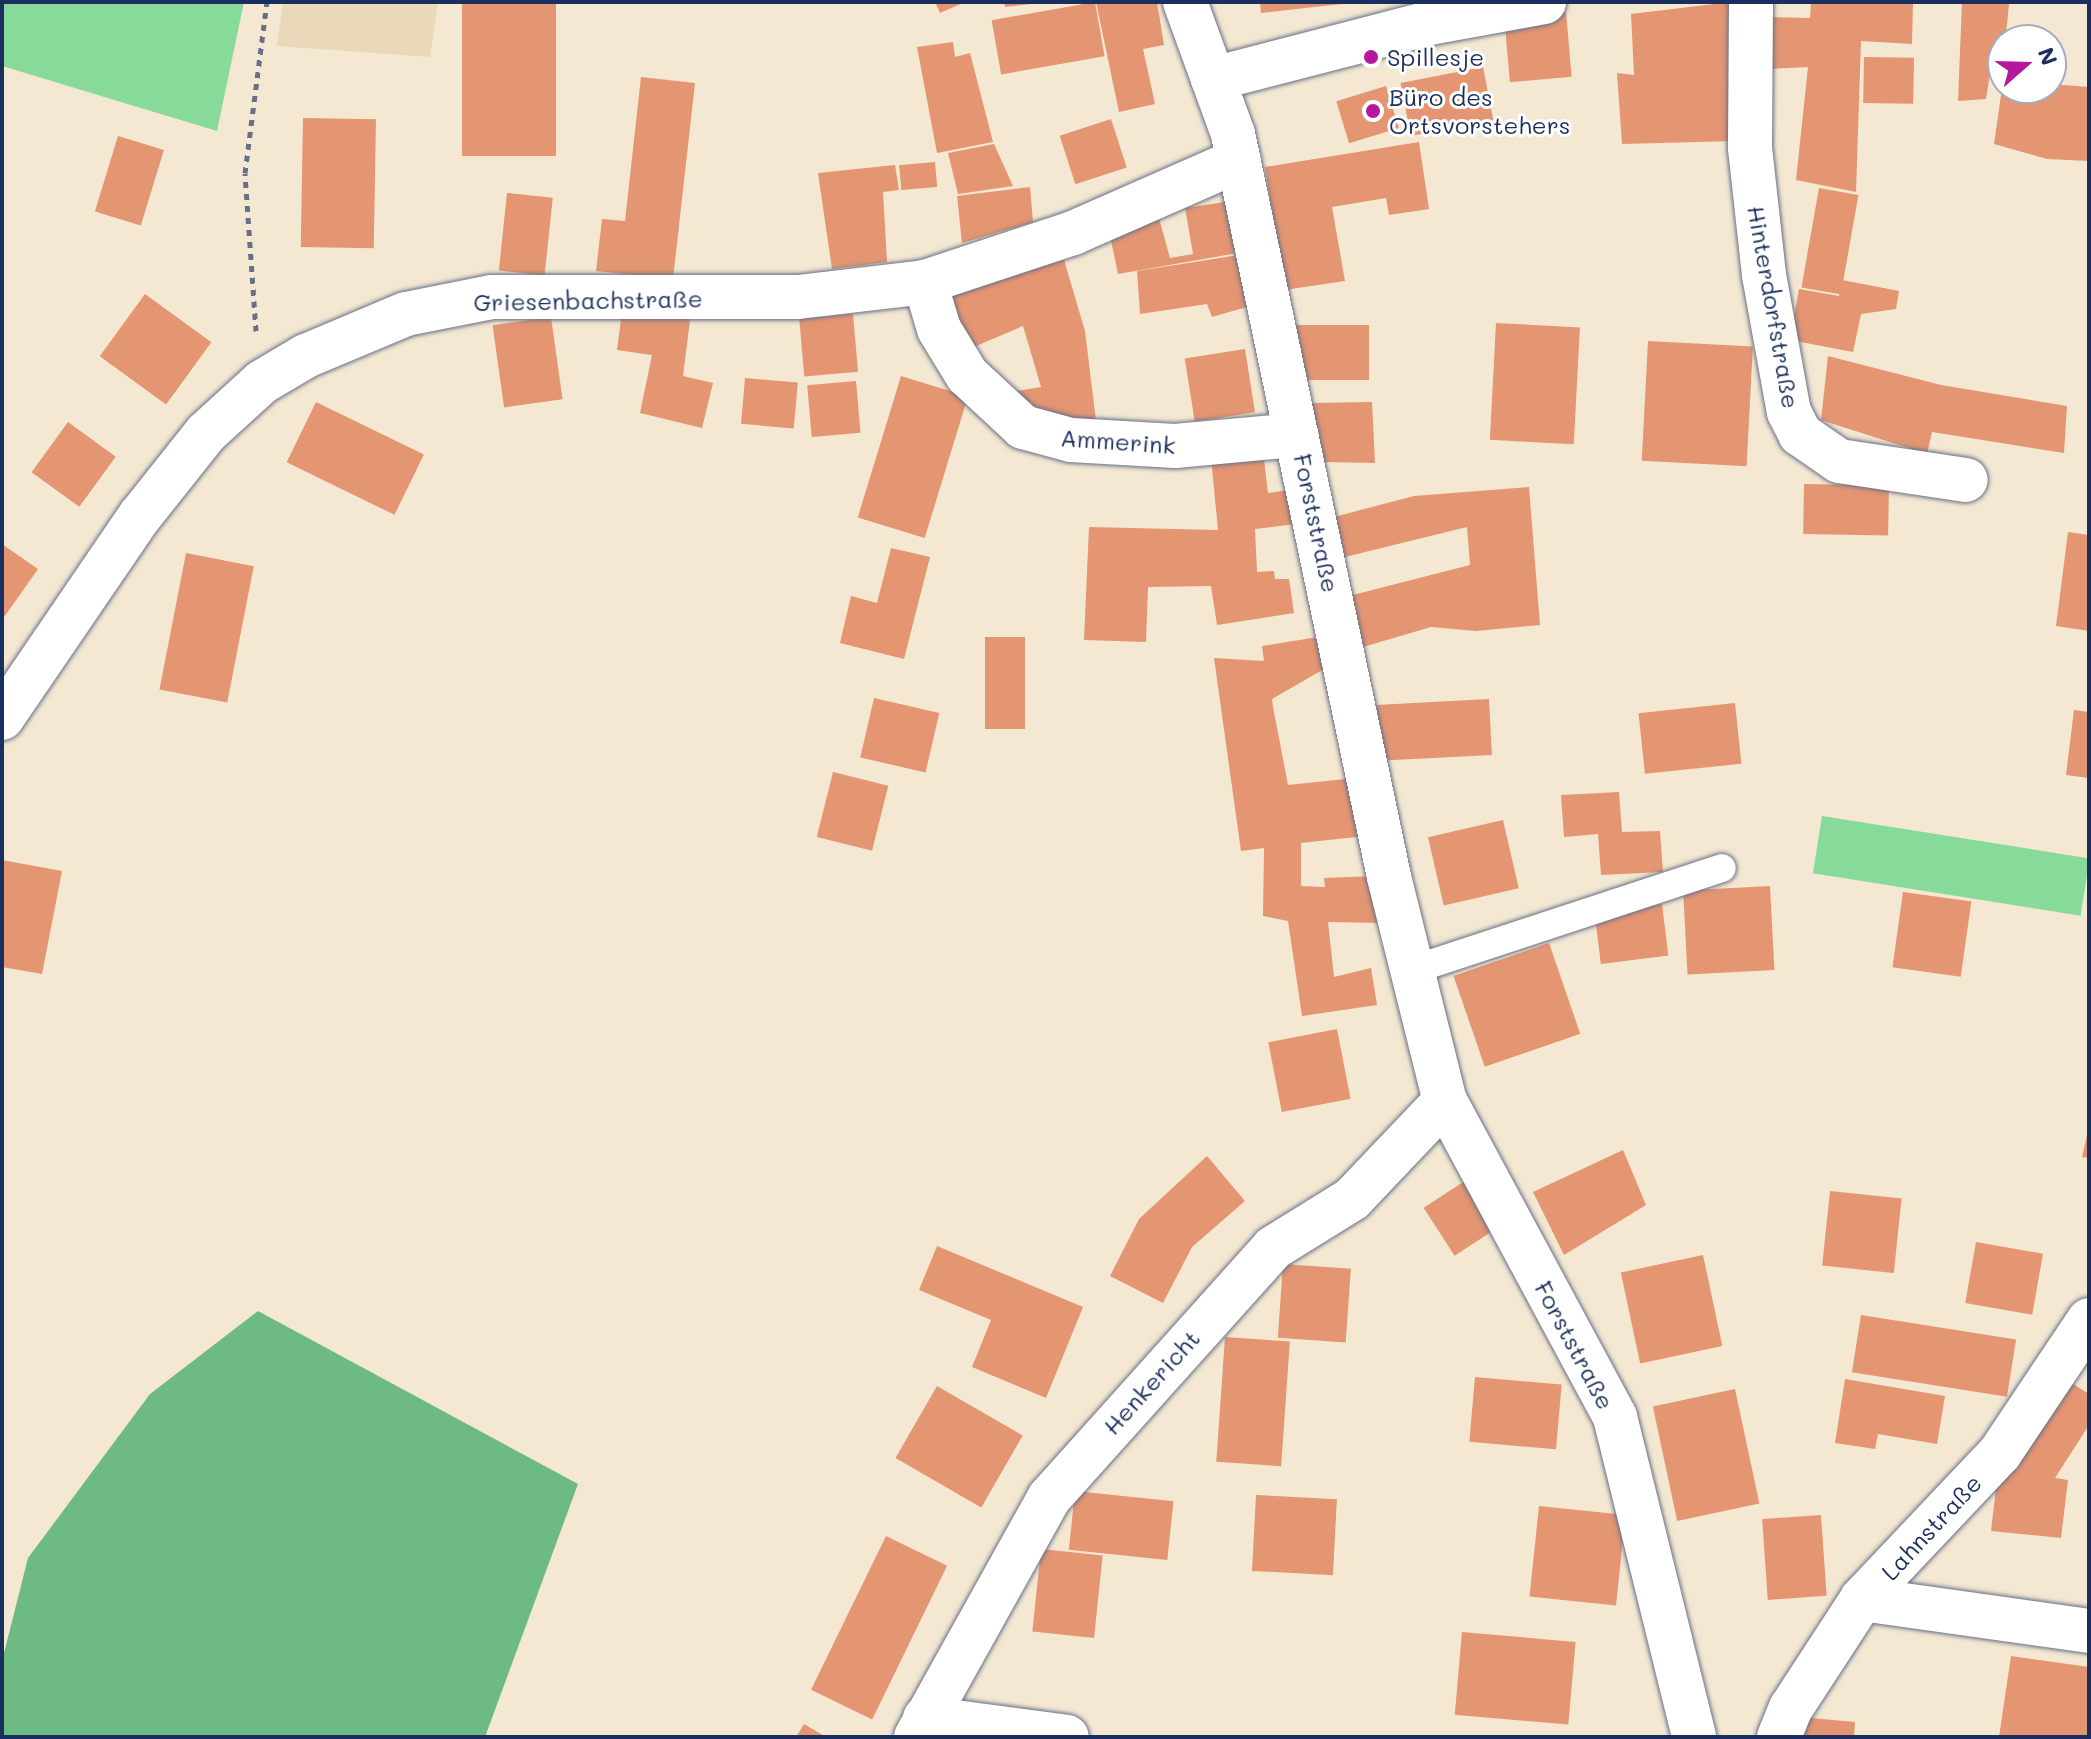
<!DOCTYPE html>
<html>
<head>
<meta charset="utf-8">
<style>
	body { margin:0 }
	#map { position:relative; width:2091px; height:1739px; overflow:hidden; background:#f4e8d2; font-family:Mali,sans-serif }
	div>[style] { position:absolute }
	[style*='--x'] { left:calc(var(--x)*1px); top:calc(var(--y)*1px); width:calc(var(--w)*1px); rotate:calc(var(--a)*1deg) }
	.built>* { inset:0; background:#e9d9ba }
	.green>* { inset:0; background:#88da9b; transform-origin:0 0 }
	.forest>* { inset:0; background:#6eba83 }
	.building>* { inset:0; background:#e49572; transform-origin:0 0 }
	.path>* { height:5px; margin-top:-2.5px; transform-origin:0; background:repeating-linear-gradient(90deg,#677087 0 6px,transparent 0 12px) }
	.roads { filter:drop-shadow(0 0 2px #677087) drop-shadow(0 0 2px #677087) }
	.lane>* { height:28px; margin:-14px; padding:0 14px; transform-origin:14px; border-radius:14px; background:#fff }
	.street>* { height:44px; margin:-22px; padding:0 22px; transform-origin:22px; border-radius:22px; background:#fff }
	.secondary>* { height:44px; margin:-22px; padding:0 22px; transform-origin:22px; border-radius:22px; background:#fff }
	.dots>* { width:22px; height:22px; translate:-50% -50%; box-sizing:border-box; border:4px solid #fff; border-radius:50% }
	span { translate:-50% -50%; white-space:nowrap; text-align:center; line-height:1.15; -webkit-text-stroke:6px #fff; paint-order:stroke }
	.poi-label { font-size:24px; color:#1b2f5e }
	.left { translate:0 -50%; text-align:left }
	.street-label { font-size:24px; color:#1b2f5e }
	.frame { position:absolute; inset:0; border:4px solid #1b2f5e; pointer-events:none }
	.north { position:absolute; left:1987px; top:24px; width:80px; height:80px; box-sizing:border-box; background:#fff; border:2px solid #a4acbf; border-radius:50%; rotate:70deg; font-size:22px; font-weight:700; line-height:32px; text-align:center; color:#1b2f5e }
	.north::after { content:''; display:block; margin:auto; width:28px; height:36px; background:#b5179e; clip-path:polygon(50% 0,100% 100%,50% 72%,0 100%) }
</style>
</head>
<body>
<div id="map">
	<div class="built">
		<div style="clip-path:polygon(283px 2px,438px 2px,430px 57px,277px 46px)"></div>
	</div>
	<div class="green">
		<div style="clip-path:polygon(2px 2px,244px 2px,217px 131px,2px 66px)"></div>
		<div style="left:1822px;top:816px;width:271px;height:58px;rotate:9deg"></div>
	</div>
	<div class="forest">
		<div style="clip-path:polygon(258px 1311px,578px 1484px,485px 1737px,2px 1737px,2px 1661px,28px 1558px,150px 1394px)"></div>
	</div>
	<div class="building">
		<div style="left:462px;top:2px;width:94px;height:154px"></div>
		<div style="clip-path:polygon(935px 2px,965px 2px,940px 13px)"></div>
		<div style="clip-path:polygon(1004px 2px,1031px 2px,1031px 4px,1005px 7px)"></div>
		<div style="left:1095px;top:2px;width:55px;height:105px;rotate:80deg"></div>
		<div style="clip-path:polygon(1096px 2px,1157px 2px,1164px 45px,1143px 49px,1155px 104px,1119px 112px)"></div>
		<div style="clip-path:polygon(1260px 2px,1341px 2px,1341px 4px,1261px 13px)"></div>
		<div style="clip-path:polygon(1731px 2px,1736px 141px,1622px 144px,1617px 73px,1634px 75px,1631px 14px)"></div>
		<div style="clip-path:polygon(1811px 2px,1913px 2px,1912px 44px,1861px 41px,1856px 192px,1796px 180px,1808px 67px,1771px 69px,1771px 17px,1810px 18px)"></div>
		<div style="clip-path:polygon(1962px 2px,2009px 4px,2003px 63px,1992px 61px,1986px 99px,1958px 101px)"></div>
		<div style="left:1566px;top:12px;width:65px;height:62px;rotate:85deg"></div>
		<div style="clip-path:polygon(953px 42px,955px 57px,970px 53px,993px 142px,937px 153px,917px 47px)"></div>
		<div style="left:1864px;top:57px;width:50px;height:46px;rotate:1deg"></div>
		<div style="left:1483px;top:67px;width:54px;height:84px;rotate:79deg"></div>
		<div style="clip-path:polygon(641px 77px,695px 83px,673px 279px,596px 271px,602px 219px,625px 221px)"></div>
		<div style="clip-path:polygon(2051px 84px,2089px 87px,2089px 161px,2047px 159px,1994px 144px,2002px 88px)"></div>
		<div style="left:1386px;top:86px;width:44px;height:52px;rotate:73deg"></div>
		<div style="left:303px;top:118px;width:73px;height:129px;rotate:1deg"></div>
		<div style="left:1111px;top:119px;width:51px;height:54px;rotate:72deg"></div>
		<div style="left:118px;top:136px;width:48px;height:79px;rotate:17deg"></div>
		<div style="clip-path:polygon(1419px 142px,1429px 209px,1389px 215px,1386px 198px,1332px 207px,1345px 281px,1284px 290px,1265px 167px)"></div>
		<div style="clip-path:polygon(994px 144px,1013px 186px,958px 194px,948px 153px)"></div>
		<div style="left:935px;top:162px;width:25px;height:36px;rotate:85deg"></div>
		<div style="clip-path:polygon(895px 165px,899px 190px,883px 192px,887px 262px,832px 269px,818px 173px)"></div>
		<div style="clip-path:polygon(1030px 187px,1033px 222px,962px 243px,957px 196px)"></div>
		<div style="left:1819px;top:188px;width:40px;height:101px;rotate:10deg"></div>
		<div style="left:507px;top:193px;width:46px;height:78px;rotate:6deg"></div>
		<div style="clip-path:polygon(1232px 201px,1238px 253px,1118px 274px,1108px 226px,1157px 211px,1170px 258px,1193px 254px,1185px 208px)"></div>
		<div style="clip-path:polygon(1062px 253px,1085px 331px,1096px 421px,1037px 416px,1017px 405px,1017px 391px,1041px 387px,1023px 326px,969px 349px,946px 292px)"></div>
		<div style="clip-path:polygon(1239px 255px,1247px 307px,1212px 317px,1207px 304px,1140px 314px,1137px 271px)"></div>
		<div style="clip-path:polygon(1842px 280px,1899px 291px,1896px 309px,1861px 314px,1853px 352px,1790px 340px,1799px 289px,1839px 296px)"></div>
		<div style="left:145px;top:294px;width:82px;height:77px;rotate:36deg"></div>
		<div style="clip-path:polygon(623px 304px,691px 312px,683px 376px,713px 383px,702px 428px,640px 413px,652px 355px,617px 350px)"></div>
		<div style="left:853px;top:314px;width:58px;height:54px;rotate:85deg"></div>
		<div style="left:551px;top:317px;width:83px;height:59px;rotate:82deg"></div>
		<div style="left:1496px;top:323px;width:84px;height:117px;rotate:3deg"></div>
		<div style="left:1369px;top:325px;width:55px;height:77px;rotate:90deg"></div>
		<div style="left:1648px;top:341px;width:105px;height:120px;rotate:3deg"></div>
		<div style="left:1245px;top:349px;width:64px;height:61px;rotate:81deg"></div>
		<div style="clip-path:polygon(1828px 356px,1941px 385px,2067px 406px,2064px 453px,1932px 432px,1927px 454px,1821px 420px)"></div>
		<div style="left:901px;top:376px;width:70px;height:148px;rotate:17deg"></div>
		<div style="left:745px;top:378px;width:53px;height:46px;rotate:5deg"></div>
		<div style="left:856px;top:381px;width:52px;height:49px;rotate:85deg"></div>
		<div style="left:316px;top:402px;width:120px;height:67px;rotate:26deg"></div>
		<div style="clip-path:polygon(1372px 402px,1375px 463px,1324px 462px,1310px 403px)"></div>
		<div style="left:68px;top:422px;width:59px;height:62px;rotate:36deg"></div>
		<div style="clip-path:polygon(1211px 458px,1264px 459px,1268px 493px,1289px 490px,1295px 524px,1255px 529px,1257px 572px,1274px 571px,1275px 579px,1289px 579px,1294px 613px,1217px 625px,1211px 586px,1148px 587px,1146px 642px,1084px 640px,1089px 527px,1218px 530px)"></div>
		<div style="left:1804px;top:484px;width:85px;height:50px;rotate:1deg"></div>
		<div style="clip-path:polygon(1529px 487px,1540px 625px,1476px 631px,1431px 627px,1363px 647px,1349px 596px,1470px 565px,1467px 527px,1341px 558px,1330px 518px,1414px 496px)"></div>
		<div style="clip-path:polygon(2068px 532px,2089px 535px,2089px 631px,2056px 626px)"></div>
		<div style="clip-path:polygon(2px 544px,38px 569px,2px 620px)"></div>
		<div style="clip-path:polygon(891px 548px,930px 557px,904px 659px,840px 643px,851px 596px,877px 603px)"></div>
		<div style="left:186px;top:553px;width:69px;height:139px;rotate:11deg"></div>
		<div style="clip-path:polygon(1324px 636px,1331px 665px,1272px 699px,1273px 707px,1288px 785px,1355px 778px,1365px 836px,1301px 843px,1301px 886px,1325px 887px,1324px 878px,1375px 876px,1381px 923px,1328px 922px,1334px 977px,1371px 968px,1377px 1005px,1302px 1016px,1288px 921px,1263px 916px,1264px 848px,1241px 851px,1214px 658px,1264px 661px,1262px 646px)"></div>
		<div style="left:985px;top:637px;width:40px;height:92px"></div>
		<div style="left:874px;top:698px;width:67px;height:61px;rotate:13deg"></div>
		<div style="left:1489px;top:699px;width:56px;height:113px;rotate:87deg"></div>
		<div style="left:1735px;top:703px;width:61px;height:97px;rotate:84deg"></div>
		<div style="clip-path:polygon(2074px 710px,2089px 712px,2089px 778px,2066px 775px)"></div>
		<div style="left:833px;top:772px;width:57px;height:67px;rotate:14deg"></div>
		<div style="clip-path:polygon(1619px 792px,1622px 832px,1660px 831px,1663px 872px,1601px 875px,1598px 834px,1564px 837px,1561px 795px)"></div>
		<div style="left:1503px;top:820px;width:70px;height:77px;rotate:77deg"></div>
		<div style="clip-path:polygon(2px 860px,62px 871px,42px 974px,2px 967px)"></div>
		<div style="left:1770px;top:886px;width:84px;height:87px;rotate:87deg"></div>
		<div style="left:1903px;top:892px;width:69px;height:76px;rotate:8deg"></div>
		<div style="left:1662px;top:904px;width:52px;height:68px;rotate:83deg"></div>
		<div style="left:1549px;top:943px;width:96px;height:101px;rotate:71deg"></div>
		<div style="left:1337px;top:1029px;width:71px;height:70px;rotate:79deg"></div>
		<div style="clip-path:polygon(2089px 1126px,2089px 1158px,2082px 1157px)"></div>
		<div style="clip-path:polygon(1623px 1150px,1646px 1205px,1564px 1255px,1533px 1192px)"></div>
		<div style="clip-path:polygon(1207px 1156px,1245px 1201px,1192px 1247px,1163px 1303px,1110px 1276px,1139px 1219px)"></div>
		<div style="left:1468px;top:1179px;width:57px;height:53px;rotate:57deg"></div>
		<div style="left:1830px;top:1191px;width:72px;height:75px;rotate:6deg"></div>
		<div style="left:1976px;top:1242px;width:68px;height:62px;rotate:10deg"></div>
		<div style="clip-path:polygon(937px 1246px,1083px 1307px,1046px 1398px,972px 1367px,991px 1320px,919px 1290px)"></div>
		<div style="left:1703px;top:1255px;width:93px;height:84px;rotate:78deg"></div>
		<div style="left:1283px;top:1264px;width:68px;height:74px;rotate:4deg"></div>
		<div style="left:1861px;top:1315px;width:157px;height:58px;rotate:9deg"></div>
		<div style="left:1225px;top:1337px;width:65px;height:125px;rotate:4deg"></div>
		<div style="clip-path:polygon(2059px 1375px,2089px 1394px,2089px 1425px,2055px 1478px,2068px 1480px,2061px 1538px,1991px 1531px,1998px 1471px)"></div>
		<div style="left:1475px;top:1377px;width:87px;height:65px;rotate:5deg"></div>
		<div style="clip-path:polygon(1845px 1379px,1945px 1396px,1937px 1444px,1878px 1434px,1875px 1449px,1835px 1443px)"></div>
		<div style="left:937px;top:1386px;width:99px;height:83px;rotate:30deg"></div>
		<div style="left:1735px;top:1389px;width:117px;height:84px;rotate:78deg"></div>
		<div style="left:1075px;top:1491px;width:99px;height:59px;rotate:6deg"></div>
		<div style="left:1256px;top:1495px;width:81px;height:76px;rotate:3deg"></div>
		<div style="left:1539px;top:1506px;width:87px;height:91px;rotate:6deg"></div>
		<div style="left:1821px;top:1515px;width:81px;height:59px;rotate:86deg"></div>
		<div style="left:886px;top:1536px;width:68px;height:171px;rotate:26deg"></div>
		<div style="left:1041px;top:1549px;width:62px;height:83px;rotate:6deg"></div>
		<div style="left:1462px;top:1632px;width:114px;height:83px;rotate:5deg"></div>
		<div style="clip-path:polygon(2011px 1656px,2089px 1667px,2089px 1737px,1999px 1737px)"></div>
		<div style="clip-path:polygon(1800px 1717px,1855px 1722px,1854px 1737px,1798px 1737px)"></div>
		<div style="clip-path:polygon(804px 1724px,826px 1737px,796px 1737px)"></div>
	</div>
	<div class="path">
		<div style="--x:256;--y:331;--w:158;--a:-94"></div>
		<div style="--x:245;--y:173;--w:172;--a:-82.7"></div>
	</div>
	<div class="roads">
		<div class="lane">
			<div style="--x:1412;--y:970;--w:326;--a:-18.2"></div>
		</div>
		<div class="street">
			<div style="--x:1751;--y:2;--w:146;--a:90.4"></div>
			<div style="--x:1750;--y:148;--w:128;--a:83.7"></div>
			<div style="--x:1764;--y:275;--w:139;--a:79.7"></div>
			<div style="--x:1789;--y:412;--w:25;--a:63"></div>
			<div style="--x:1800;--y:434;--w:47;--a:34.7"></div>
			<div style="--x:1839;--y:461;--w:128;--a:8.5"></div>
			<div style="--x:1213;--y:79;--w:59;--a:70"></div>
			<div style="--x:1233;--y:134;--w:759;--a:78.14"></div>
			<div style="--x:1389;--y:877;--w:231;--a:76"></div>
			<div style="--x:1445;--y:1101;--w:359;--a:61.7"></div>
			<div style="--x:1615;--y:1417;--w:330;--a:76.1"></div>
			<div style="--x:925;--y:282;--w:49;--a:73.4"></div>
			<div style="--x:939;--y:329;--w:54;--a:58.7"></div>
			<div style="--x:967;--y:375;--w:76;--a:42.9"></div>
			<div style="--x:1023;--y:427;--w:50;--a:15.2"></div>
			<div style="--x:1071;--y:440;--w:104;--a:3.3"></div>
			<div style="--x:1175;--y:446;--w:122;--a:-5.2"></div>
			<div style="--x:2;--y:718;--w:245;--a:-55.7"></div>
			<div style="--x:140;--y:516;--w:106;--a:-51.5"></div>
			<div style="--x:206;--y:433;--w:76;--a:-42.3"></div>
			<div style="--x:262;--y:382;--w:51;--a:-30.6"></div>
			<div style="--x:306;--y:356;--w:108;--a:-22.8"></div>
			<div style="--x:406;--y:314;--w:88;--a:-11.2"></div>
			<div style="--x:492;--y:297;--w:306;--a:0"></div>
			<div style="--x:798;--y:297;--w:128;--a:-6.7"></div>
			<div style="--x:925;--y:282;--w:156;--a:-18.3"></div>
			<div style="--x:1073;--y:233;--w:181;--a:-23.7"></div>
			<div style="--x:1862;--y:1599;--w:229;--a:8"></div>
			<div style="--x:925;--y:1718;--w:143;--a:7.6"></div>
			<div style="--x:916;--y:1737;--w:274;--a:-60.9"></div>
			<div style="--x:1049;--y:1498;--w:336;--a:-48.1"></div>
			<div style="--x:1273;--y:1248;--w:93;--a:-31.8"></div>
			<div style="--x:1352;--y:1199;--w:135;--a:-46.5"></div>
			<div style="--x:1779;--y:1737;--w:31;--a:-68"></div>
			<div style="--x:1791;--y:1708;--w:130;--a:-56.9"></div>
			<div style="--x:1862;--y:1599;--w:201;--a:-46.6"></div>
			<div style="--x:2000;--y:1453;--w:160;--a:-56.2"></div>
		</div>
		<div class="secondary">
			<div style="--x:1185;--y:2;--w:82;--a:70"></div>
			<div style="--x:1213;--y:79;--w:223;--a:-14.5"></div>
			<div style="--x:1429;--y:23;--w:117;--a:-10.3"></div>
		</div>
	</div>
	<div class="dots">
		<div style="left:1371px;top:57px;background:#b5179e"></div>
		<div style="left:1373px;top:111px;background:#b5179e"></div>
	</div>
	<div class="poi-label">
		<span class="left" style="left:1387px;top:57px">Spillesje</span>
		<span class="left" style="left:1389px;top:111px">Büro des<br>Ortsvorstehers</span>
	</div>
	<div class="street-label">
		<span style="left:588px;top:300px;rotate:-1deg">Griesenbachstraße</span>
		<span style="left:1774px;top:307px;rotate:80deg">Hinterdorfstraße</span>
		<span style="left:1118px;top:441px;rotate:4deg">Ammerink</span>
		<span style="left:1317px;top:523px;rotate:78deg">Forststraße</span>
		<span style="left:1575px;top:1345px;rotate:62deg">Forststraße</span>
		<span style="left:1151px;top:1382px;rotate:-48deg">Henkericht</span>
		<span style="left:1931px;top:1527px;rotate:-47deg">Lahnstraße</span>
	</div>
	<div class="frame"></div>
	<div class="north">N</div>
</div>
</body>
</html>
